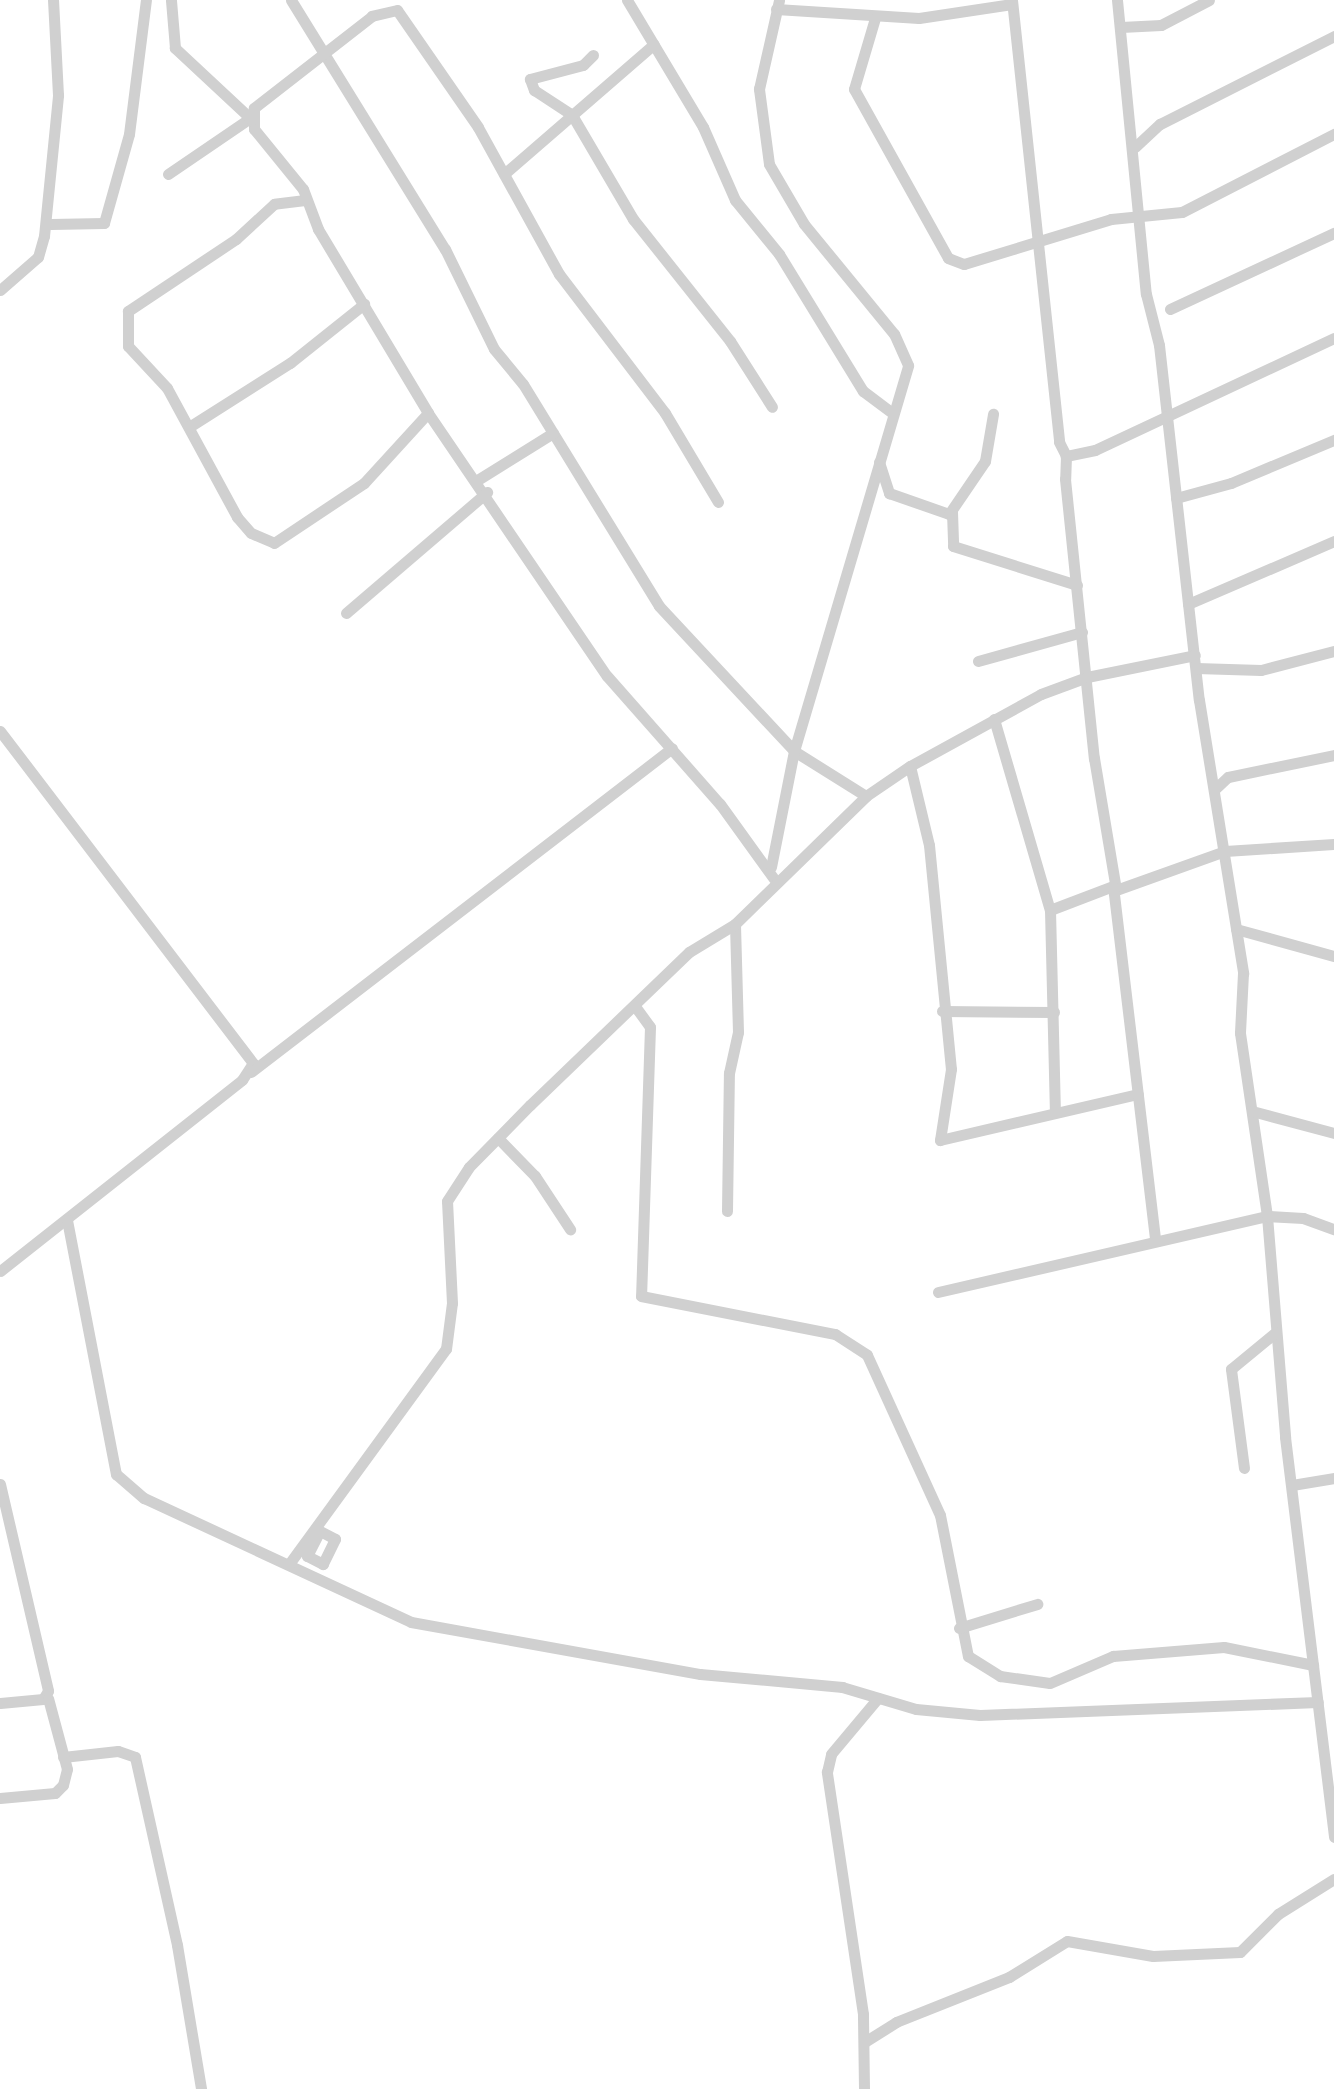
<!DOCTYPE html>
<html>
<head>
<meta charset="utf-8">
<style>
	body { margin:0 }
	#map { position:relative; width:1334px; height:2089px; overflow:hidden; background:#fff; font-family:Roboto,sans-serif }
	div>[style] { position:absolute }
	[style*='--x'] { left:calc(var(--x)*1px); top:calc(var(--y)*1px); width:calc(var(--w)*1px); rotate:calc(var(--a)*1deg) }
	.minor>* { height:11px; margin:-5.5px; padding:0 5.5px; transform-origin:5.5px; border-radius:5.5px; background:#d0d0d0 }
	span { translate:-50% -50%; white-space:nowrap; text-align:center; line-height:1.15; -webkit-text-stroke:8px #fff; paint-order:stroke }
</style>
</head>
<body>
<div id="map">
	<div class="minor">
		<div style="--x:291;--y:0;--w:293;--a:58.3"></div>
		<div style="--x:445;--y:249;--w:111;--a:63.9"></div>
		<div style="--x:494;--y:349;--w:45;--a:50.4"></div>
		<div style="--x:523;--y:384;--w:260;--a:58.5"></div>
		<div style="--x:659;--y:606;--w:198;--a:47"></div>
		<div style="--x:794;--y:751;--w:85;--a:32"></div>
		<div style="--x:627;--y:0;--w:148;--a:59.1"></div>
		<div style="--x:703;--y:127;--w:80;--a:66.3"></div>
		<div style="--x:735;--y:200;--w:70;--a:50.8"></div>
		<div style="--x:779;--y:254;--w:161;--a:58.5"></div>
		<div style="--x:863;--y:391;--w:34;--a:37"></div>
		<div style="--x:1012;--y:0;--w:444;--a:83.9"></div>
		<div style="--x:1059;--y:442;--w:16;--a:63"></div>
		<div style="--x:1117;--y:0;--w:295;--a:84.4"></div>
		<div style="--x:1146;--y:294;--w:53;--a:75.7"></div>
		<div style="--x:1159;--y:345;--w:357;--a:83.6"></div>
		<div style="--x:1199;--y:700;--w:277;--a:80.8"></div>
		<div style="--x:1243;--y:973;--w:60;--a:92.9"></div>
		<div style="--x:1240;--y:1033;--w:185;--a:81.6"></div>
		<div style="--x:1267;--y:1216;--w:222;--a:85.3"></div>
		<div style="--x:1285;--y:1437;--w:403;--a:83"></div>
		<div style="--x:776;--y:9;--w:143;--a:3.6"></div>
		<div style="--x:919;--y:18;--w:94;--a:-8.6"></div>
		<div style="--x:875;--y:18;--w:74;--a:106.5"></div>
		<div style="--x:854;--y:89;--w:193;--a:60.9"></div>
		<div style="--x:948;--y:258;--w:17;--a:21"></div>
		<div style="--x:964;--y:264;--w:154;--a:-17"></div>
		<div style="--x:1111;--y:219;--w:71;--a:-5.6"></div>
		<div style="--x:1182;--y:212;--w:171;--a:-27.2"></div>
		<div style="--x:1121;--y:27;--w:40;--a:-2.9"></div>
		<div style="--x:1161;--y:25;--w:54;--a:-27.5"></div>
		<div style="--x:593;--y:55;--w:14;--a:135"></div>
		<div style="--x:583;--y:65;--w:55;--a:165.2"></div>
		<div style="--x:530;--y:79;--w:12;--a:70"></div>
		<div style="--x:534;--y:90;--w:45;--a:33.3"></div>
		<div style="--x:572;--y:115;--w:121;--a:59.6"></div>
		<div style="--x:633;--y:219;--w:156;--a:51.5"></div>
		<div style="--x:730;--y:341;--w:78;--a:57.5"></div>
		<div style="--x:1135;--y:147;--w:34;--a:-43"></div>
		<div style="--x:1160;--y:124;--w:195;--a:-26.8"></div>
		<div style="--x:168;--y:174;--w:99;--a:-34.3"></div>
		<div style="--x:250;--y:118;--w:103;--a:-137"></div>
		<div style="--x:175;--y:48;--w:48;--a:-94.8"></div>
		<div style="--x:504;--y:174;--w:198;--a:-40.9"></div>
		<div style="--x:305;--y:200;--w:31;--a:173"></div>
		<div style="--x:274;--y:204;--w:52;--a:137.4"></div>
		<div style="--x:236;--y:239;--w:130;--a:146.3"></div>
		<div style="--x:128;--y:311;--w:35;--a:90"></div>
		<div style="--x:128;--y:346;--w:57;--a:47.1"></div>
		<div style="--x:167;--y:388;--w:147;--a:61.5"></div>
		<div style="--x:237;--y:517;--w:21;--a:49"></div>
		<div style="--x:251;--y:533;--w:25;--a:23"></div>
		<div style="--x:274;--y:543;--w:108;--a:-33.7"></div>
		<div style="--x:364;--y:483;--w:95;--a:-47.6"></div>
		<div style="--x:51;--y:224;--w:53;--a:-1.1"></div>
		<div style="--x:104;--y:223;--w:92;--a:-74.3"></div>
		<div style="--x:129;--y:134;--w:135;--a:-82.8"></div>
		<div style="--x:0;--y:290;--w:50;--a:-41"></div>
		<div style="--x:38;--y:257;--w:22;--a:-74"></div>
		<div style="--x:44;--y:236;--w:142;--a:-84.3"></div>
		<div style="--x:58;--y:95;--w:95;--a:-93"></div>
		<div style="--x:1170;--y:309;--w:181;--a:-24.9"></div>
		<div style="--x:1334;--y:338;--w:264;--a:154.9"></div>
		<div style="--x:1095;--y:450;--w:30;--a:168"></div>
		<div style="--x:1066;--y:456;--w:23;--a:92"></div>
		<div style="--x:1065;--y:479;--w:281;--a:84.1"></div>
		<div style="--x:1094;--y:758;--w:134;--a:80.5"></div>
		<div style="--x:1116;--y:890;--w:116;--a:-19.7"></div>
		<div style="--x:1225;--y:851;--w:109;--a:-3.7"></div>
		<div style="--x:189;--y:427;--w:120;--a:-32.4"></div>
		<div style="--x:290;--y:363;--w:95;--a:-38.6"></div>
		<div style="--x:879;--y:462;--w:33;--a:72"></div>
		<div style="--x:889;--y:493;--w:64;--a:19.3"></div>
		<div style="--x:949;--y:514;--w:64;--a:-55.8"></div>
		<div style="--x:985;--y:461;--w:48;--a:-80.3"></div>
		<div style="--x:479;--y:479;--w:87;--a:-31.9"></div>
		<div style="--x:1176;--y:498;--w:57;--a:-15.3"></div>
		<div style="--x:1231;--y:483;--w:112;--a:-22.7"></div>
		<div style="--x:718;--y:502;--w:104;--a:-120.8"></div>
		<div style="--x:665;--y:413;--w:175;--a:-127.3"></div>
		<div style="--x:559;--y:274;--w:168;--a:-118.9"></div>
		<div style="--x:478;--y:127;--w:142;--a:-124.7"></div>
		<div style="--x:397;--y:10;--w:26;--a:167"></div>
		<div style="--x:372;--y:16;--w:150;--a:142.1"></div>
		<div style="--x:254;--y:108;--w:21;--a:90"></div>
		<div style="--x:254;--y:129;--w:77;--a:50.8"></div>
		<div style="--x:303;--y:189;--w:43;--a:69.4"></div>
		<div style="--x:318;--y:229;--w:214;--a:59.1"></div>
		<div style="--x:428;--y:413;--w:318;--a:55.8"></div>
		<div style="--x:607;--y:676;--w:171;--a:48.6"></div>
		<div style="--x:720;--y:804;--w:92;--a:54.2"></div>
		<div style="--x:952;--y:512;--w:34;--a:88"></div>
		<div style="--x:953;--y:546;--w:130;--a:17.5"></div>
		<div style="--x:1188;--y:604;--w:159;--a:-23.3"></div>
		<div style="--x:346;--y:613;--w:186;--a:-40.6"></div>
		<div style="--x:978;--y:661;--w:108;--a:-15.6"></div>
		<div style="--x:1196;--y:668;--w:65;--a:1.8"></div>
		<div style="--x:1261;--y:670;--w:75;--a:-14.6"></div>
		<div style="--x:994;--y:719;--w:199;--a:73.7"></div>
		<div style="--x:1050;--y:910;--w:201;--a:88.6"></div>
		<div style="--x:0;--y:731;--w:417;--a:52.7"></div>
		<div style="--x:253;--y:1063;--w:20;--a:123"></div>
		<div style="--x:242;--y:1080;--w:308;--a:141.7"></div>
		<div style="--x:910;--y:766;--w:81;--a:76.5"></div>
		<div style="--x:929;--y:845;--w:225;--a:84.4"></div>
		<div style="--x:951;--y:1069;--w:72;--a:98.8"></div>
		<div style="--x:940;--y:1140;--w:203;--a:-13.1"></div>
		<div style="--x:1216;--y:788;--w:16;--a:-43"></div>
		<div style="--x:1228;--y:777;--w:108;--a:-11.7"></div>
		<div style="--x:771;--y:867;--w:118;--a:-78.8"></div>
		<div style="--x:794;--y:751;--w:402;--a:-73.5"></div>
		<div style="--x:908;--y:365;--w:34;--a:-114"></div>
		<div style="--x:894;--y:334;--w:142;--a:-129.3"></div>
		<div style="--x:804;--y:224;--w:69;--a:-120.3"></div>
		<div style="--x:769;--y:164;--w:76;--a:-97.6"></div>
		<div style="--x:759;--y:89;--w:91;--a:-77.3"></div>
		<div style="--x:1050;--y:910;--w:67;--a:-20.9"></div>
		<div style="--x:1113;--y:886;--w:355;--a:83.2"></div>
		<div style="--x:1236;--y:929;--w:102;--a:15.4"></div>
		<div style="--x:637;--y:1009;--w:22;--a:54"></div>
		<div style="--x:650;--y:1027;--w:269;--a:91.9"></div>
		<div style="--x:641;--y:1296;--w:198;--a:11.1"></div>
		<div style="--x:835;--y:1334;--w:38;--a:33"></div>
		<div style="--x:867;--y:1355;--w:176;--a:65.5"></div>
		<div style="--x:940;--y:1515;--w:144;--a:78.8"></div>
		<div style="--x:968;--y:1656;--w:38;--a:32"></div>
		<div style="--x:1000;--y:1676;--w:50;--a:8"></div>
		<div style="--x:1050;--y:1683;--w:69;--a:-23.2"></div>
		<div style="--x:1113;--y:1656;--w:111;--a:-4.6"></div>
		<div style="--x:1224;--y:1647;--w:91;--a:11.4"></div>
		<div style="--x:942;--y:1011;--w:112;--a:0.5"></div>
		<div style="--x:251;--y:1072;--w:531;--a:-37.58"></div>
		<div style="--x:1252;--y:1111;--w:85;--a:15"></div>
		<div style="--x:498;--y:1138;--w:53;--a:45.8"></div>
		<div style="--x:535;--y:1176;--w:64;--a:56.6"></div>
		<div style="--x:727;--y:1211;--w:138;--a:-89.2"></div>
		<div style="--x:729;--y:1073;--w:42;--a:-77.6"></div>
		<div style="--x:738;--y:1032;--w:108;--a:-91.6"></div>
		<div style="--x:67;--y:1220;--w:259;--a:79.1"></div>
		<div style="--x:116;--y:1474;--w:37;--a:41"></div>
		<div style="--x:144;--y:1498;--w:294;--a:24.9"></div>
		<div style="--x:411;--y:1622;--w:294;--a:10.2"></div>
		<div style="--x:700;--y:1674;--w:143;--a:5.2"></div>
		<div style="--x:842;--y:1687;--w:77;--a:16.6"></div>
		<div style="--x:916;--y:1709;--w:64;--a:5.4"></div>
		<div style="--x:980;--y:1715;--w:338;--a:-2.2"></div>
		<div style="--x:938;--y:1292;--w:338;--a:-13"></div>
		<div style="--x:1267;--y:1216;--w:36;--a:3"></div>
		<div style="--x:1303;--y:1218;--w:33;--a:20"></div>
		<div style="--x:1244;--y:1468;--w:100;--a:-97.5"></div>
		<div style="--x:1231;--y:1369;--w:58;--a:-39.4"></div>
		<div style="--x:0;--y:1484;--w:212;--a:76.9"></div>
		<div style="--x:48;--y:1691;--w:9;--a:122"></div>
		<div style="--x:43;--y:1699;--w:43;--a:174.7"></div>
		<div style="--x:1292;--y:1485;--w:43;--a:-9.5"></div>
		<div style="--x:320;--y:1531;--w:17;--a:28"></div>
		<div style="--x:335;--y:1539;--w:28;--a:116"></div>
		<div style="--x:323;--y:1564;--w:18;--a:-153"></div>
		<div style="--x:307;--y:1556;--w:28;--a:-63"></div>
		<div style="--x:289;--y:1564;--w:266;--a:-53.9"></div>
		<div style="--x:446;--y:1349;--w:46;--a:-82.6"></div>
		<div style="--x:452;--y:1303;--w:102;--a:-92.8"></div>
		<div style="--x:447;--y:1201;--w:40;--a:-57.1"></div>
		<div style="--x:469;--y:1167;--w:87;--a:-45.5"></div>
		<div style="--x:530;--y:1105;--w:221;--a:-43.9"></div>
		<div style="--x:689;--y:952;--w:54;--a:-31.3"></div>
		<div style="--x:735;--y:924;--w:183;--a:-44.3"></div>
		<div style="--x:866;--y:796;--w:53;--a:-34.3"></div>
		<div style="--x:910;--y:766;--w:149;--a:-28.8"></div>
		<div style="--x:1041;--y:694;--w:49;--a:-20.3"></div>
		<div style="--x:1087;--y:677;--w:110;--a:-11.5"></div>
		<div style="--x:959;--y:1628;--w:82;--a:-17.1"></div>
		<div style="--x:63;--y:1757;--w:55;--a:-6.2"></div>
		<div style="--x:118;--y:1751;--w:18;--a:19"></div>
		<div style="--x:135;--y:1757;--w:193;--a:77.4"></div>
		<div style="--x:177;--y:1945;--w:146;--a:80.5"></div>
		<div style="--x:0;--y:1798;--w:55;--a:-5.2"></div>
		<div style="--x:55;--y:1793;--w:11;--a:-45"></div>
		<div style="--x:63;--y:1785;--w:16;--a:-76"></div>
		<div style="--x:67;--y:1769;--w:73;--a:-105"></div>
		<div style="--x:866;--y:2041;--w:36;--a:-32"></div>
		<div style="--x:896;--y:2022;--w:122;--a:-21.7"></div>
		<div style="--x:1009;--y:1977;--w:68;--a:-31.8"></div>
		<div style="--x:1067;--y:1941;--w:87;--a:9.9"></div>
		<div style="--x:1153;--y:1956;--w:87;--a:-2.6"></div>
		<div style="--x:1240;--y:1952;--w:54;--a:-45"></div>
		<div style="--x:1278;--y:1914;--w:66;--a:-32"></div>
		<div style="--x:864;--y:2089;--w:75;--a:-90.8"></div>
		<div style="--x:863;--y:2014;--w:245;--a:-98.5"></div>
		<div style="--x:827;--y:1772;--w:18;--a:-77"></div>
		<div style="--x:831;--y:1754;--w:73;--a:-50"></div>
	</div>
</div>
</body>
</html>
